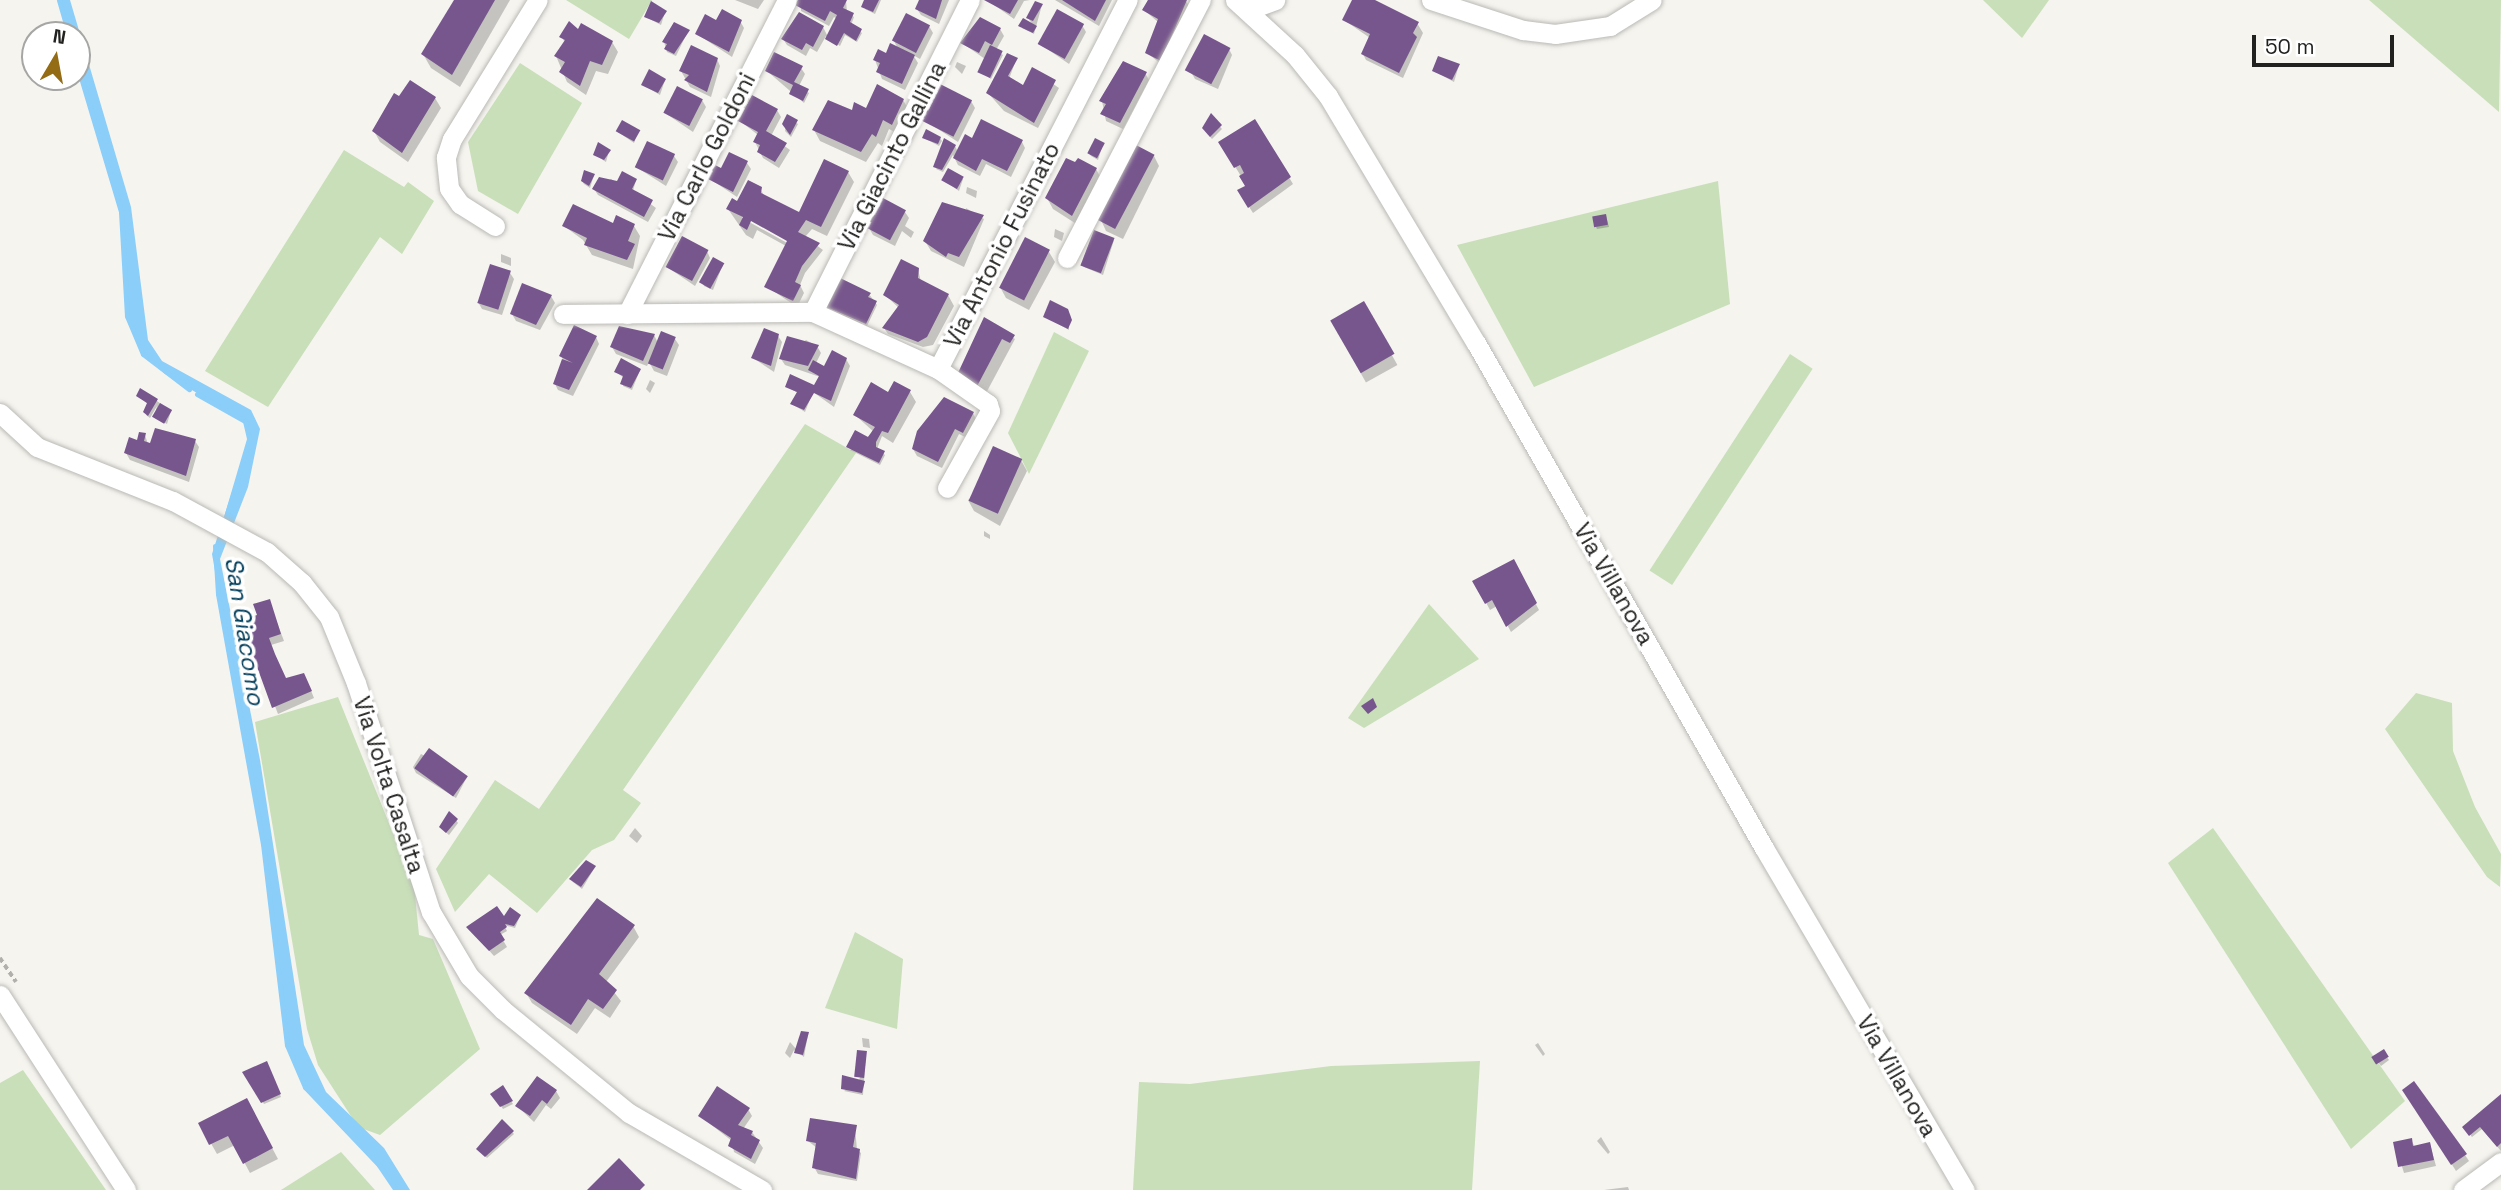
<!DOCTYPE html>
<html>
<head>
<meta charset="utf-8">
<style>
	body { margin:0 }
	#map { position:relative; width:2501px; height:1190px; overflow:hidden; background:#f5f4ef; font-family:"Space Grotesk",sans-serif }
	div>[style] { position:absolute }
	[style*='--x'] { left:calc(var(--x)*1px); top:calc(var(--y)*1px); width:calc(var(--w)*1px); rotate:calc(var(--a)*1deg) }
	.green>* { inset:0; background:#c8dfb9; transform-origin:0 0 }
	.water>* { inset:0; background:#8acef9 }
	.shadow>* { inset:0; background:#0003; transform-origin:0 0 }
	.stream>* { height:5px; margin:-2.5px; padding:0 2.5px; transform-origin:2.5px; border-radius:2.5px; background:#8acef9 }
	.building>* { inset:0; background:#77568d; transform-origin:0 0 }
	.path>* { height:3.5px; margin-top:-1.75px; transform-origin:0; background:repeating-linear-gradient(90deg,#b1b0ac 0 5px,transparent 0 8.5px) }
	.roads { filter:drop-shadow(0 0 2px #bab9b5) drop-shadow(0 0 2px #bab9b5) }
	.minor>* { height:19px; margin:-9.5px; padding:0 9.5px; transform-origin:9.5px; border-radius:9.5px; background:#fff }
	span { translate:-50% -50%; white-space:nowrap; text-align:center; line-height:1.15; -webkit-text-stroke:7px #fff; paint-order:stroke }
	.street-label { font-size:23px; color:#21211f }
	.water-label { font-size:24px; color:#013c59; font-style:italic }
	.north { position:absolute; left:21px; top:21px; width:70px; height:70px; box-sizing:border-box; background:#fff; border:2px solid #a6a6a5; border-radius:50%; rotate:10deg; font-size:19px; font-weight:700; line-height:28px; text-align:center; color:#21211f }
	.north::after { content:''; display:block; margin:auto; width:24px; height:32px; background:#936c15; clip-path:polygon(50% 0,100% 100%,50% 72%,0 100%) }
	.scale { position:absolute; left:2252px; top:35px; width:142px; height:32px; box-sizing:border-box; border:4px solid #21211f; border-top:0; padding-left:9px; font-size:21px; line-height:24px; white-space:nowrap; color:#21211f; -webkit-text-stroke:5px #fff; paint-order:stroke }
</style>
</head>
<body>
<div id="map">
	<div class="green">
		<div style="clip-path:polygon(566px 0,652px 0,629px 39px)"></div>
		<div style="clip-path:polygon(1983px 0,2049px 0,2022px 38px)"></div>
		<div style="clip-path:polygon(2369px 0,2501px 0,2499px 112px)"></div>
		<div style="clip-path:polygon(520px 63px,582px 103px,518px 214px,478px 191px,468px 142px)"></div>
		<div style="clip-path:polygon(344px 150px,404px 187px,408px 182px,434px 201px,402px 254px,380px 237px,268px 407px,205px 371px)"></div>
		<div style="clip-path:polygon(1718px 181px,1730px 304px,1534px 387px,1457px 245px)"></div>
		<div style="clip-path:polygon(1054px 332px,1089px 351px,1029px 474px,1008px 433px)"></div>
		<div style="left:1790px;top:354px;width:27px;height:258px;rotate:33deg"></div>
		<div style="clip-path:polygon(805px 424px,856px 453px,623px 790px,641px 803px,614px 840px,592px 850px,537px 913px,489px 874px,455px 912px,436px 869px,495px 780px,539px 809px)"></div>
		<div style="clip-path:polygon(1429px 604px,1479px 659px,1364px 728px,1348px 718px)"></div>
		<div style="clip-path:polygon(2416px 693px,2452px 703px,2453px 751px,2475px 807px,2501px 854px,2500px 887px,2487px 877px,2385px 729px)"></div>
		<div style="clip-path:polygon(338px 697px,414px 885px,419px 935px,433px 939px,480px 1049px,380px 1135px,358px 1127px,318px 1065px,307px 1029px,255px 722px)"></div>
		<div style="clip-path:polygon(2213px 828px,2405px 1101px,2351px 1149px,2168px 863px)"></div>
		<div style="clip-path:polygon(855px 932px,903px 959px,897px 1029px,825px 1008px)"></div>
		<div style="clip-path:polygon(1480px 1061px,1472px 1190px,1133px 1190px,1139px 1082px,1190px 1084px,1331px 1066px)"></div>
		<div style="clip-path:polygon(23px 1070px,106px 1190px,0 1190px,0 1083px)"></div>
		<div style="clip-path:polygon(341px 1152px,375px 1190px,281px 1190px)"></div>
	</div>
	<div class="water">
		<div style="clip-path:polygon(59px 0,70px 0,131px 207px,148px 340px,162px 361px,251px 410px,260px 429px,248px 487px,220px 559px,260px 760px,304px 1045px,326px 1092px,384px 1148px,410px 1190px,396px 1190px,379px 1165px,305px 1087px,287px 1045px,263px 844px,212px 554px,249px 439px,244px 421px,165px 374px,143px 354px,127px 316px,121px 212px,77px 64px,77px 35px,69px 35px)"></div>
	</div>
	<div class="shadow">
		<div style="clip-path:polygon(456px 0,510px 0,460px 87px,431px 68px,423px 54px)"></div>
		<div style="clip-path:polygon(735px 0,764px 0,758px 9px)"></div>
		<div style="clip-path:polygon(800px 0,846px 1px,847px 12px,854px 17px,851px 25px,862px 33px,857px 42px,845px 35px,840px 46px,826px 36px,817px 52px,810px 48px,806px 56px,787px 45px,783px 39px,823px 27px,828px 37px,839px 20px,834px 17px,829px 26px,801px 11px)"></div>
		<div style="clip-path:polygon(866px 0,881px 0,875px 14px,865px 9px)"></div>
		<div style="clip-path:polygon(921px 0,949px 0,939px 24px,921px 15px,917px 9px)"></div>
		<div style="clip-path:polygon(987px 0,1030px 0,1024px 1px,1014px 19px)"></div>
		<div style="clip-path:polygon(1055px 0,1112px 0,1099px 26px)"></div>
		<div style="clip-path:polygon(1148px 0,1185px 0,1190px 7px,1165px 67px,1147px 53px,1158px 22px,1144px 10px)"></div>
		<div style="clip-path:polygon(1354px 0,1371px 0,1417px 23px,1423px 33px,1403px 78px,1366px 60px,1363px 54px,1370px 38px,1344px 20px)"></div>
		<div style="clip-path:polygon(1042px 5px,1034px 34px,1022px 28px,1033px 25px,1028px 18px)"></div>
		<div style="clip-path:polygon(665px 12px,661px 25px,646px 17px)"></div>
		<div style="clip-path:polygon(740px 21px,744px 28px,732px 57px,697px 34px,717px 22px)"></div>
		<div style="clip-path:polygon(1082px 25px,1086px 32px,1069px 64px,1040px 44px)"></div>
		<div style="clip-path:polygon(929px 26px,933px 33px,920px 59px,913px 55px,918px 63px,905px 90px,882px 79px,875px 60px,898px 49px,894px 41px)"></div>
		<div style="clip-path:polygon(1000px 29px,1004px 36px,996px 50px,1003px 55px,991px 79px,979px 71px,985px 59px,962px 43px)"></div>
		<div style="clip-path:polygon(688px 31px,676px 56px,667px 52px,664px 42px)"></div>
		<div style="clip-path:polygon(579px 32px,612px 42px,618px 52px,608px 74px,596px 71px,586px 95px,567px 82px,556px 56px,565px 43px,562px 37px)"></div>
		<div style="clip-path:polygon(1229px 49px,1232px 55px,1218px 89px,1195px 79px,1191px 72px)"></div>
		<div style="clip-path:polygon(717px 59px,720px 66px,711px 97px,690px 87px,681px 71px)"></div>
		<div style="clip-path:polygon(1016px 60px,1009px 79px,1023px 89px,1033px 70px,1059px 88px,1038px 128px,1004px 111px,988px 93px)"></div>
		<div style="clip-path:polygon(957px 62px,966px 66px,962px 74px,955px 67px)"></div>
		<div style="clip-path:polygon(1459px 65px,1454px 82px,1434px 71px)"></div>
		<div style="clip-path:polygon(801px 68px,805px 74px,799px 86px,809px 93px,804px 103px,767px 71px)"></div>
		<div style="clip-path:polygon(1145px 73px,1149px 80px,1123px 129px,1106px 121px,1102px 101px)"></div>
		<div style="clip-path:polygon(665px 80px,660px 95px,643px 85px)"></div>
		<div style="clip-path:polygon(435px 98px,441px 108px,408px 162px,380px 142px,374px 131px)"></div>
		<div style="clip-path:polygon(702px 100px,706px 107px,693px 132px,665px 113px)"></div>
		<div style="clip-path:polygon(903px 100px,909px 110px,898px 134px,889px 129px,882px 146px,878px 143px,866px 162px,820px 141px,814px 130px,853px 113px)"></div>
		<div style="clip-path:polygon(971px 101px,975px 108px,958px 142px,924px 120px)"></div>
		<div style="clip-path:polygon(777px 110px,781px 117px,771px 136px,790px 150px,779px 168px,763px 158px,755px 142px,758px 135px,740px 121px)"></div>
		<div style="clip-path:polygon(1211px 116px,1222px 129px,1212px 139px,1205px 131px)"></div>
		<div style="clip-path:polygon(788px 117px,798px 124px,791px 137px,785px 131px)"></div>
		<div style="clip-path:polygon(1255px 121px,1293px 184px,1253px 213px,1239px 191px,1247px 186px,1220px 142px)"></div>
		<div style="clip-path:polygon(638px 131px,634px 143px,618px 132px)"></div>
		<div style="clip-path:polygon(924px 138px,940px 138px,942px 141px,939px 146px)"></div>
		<div style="clip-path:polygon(973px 140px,1022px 142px,1025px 148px,1011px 177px,986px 164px,980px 176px,958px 165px,953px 155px,943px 172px,936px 169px,955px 146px,958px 152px)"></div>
		<div style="clip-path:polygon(1103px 144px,1098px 160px,1091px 156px,1089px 153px)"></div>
		<div style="clip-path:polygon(609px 151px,606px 162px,595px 155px)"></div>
		<div style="clip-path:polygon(674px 156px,678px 162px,666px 186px,636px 167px)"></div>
		<div style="clip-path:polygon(1154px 156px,1159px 166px,1123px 239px,1106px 231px,1101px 220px)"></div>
		<div style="clip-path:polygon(747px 163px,751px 169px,737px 197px,710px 179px)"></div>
		<div style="clip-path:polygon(1076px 165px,1096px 169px,1102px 180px,1078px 225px,1053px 209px,1047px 198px)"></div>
		<div style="clip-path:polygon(evenodd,848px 172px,854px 182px,827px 236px,812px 229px,805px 237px,823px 250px,805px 273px,800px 285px,804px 293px,797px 307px,766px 286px,786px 246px,757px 230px,753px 239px,746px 235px,728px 209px,760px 189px,766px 198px,799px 214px,848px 172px,744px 215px,789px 240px,789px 244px,742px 218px,744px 215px)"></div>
		<div style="clip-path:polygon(594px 175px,590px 188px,584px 184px,582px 181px)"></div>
		<div style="clip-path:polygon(611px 179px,618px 183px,636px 180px,633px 191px,656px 208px,648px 222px,598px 195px,594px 189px)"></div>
		<div style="clip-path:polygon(963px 179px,959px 191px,943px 180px)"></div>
		<div style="clip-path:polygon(967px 187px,977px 191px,976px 198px,966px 193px)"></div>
		<div style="clip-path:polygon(966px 208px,984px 219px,964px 267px,931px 251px,925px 241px,968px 220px)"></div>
		<div style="clip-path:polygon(905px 212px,909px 218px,905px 226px,914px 232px,911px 238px,902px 231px,895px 246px,873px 235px,869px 228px)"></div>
		<div style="clip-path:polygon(1606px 216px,1609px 227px,1597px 229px,1596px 227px)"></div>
		<div style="clip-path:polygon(564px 226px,634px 226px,640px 236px,633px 269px,592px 255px,583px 240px)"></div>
		<div style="clip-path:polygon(1055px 229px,1064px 233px,1062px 241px,1054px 237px)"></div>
		<div style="clip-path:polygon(1114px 240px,1103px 275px,1084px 267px,1082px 265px)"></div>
		<div style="clip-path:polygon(707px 251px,710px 258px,695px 286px,667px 267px)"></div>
		<div style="clip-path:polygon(1049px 252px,1055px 262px,1029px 310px,1006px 298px,1000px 287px)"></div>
		<div style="clip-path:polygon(501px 254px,511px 258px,511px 266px,501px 262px)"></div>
		<div style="clip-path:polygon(723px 264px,713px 290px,704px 286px,703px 283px)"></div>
		<div style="clip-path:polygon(918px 269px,921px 282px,948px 295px,954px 306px,933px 345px,923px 347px,888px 334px,884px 328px,900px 309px,885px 295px)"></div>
		<div style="clip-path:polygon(510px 273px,514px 279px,502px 315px,482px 309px,478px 302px)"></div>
		<div style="clip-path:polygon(869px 294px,877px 305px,867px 326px,862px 323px,860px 327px,829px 313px,826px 306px)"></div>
		<div style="clip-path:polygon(551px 296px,555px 303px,540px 330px,516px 321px,512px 314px)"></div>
		<div style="left:1363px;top:303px;width:71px;height:36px;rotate:61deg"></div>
		<div style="clip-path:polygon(1069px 313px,1069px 330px,1044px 316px)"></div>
		<div style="clip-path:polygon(985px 319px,1015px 339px,985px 395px,957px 383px)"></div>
		<div style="clip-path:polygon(654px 335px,658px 343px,675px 339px,679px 345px,667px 376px,654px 371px,649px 362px,647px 366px,616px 354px,612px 347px)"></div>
		<div style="clip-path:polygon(778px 336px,782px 342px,774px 372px,753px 358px)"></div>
		<div style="clip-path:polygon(596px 337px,599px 344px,573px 396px,558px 390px,555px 384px,565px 363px,561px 356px)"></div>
		<div style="clip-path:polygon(806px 340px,817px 346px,821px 353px,816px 363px,824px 370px,846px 359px,850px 366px,834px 407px,813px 392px,805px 412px,792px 404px,798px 393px,787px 387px,815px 388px,820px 377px,785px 365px,781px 359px)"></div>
		<div style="clip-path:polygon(640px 370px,632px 390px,623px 386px,624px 378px,616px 372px)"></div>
		<div style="clip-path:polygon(650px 380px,655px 383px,650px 393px,646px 389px)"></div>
		<div style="clip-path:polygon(910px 392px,916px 402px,893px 443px,882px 436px,877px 449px,885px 455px,880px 465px,850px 450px,874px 432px,855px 415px,888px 394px)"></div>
		<div style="clip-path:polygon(138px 396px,157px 401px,171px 411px,167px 424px,154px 417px,157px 406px,150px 418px,146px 415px,148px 404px)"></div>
		<div style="clip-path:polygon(973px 413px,976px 419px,967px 438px,959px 434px,942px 468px,917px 456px,913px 449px)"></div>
		<div style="clip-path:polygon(145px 435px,148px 444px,195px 441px,199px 447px,189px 482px,130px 460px,126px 453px)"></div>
		<div style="clip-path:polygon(1021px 460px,1027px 471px,1000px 526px,974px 511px,968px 500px)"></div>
		<div style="clip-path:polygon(984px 531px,990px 535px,990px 539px,984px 536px)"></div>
		<div style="clip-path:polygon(1513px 561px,1539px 610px,1511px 632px,1497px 606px,1490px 610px,1475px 582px)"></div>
		<div style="clip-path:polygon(269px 601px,284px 641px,271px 645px,278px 663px,286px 680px,307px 681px,314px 698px,278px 714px,242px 621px,259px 616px)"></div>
		<div style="clip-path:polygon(421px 754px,467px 777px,456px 798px,416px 773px,413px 767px)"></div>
		<div style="clip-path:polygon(456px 820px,458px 823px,449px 835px,443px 830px)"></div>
		<div style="clip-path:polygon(635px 828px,642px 836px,637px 843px,629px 836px)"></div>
		<div style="clip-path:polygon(595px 867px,582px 889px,573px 882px,571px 879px)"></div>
		<div style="clip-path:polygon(520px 916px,515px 928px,504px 925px,507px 931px,500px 935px,507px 947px,494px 956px,468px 927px)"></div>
		<div style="clip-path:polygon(633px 926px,639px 937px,606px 982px,621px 1001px,610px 1018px,595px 1008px,577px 1034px,532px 1003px,526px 993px)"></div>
		<div style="clip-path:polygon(808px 1034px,804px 1057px,794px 1050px,790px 1058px,785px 1053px,790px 1042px,797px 1050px)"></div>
		<div style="clip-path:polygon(862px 1038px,869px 1039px,870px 1048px,863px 1047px)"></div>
		<div style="clip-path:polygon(1538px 1043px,1545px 1054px,1543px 1056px,1535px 1045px)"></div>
		<div style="left:2383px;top:1052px;width:10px;height:10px;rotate:53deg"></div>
		<div style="clip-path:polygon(866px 1053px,863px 1095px,844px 1091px,859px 1081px)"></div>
		<div style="clip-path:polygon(266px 1064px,281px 1097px,264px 1104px,245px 1073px)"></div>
		<div style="clip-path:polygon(502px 1088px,513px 1104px,503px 1109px,493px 1095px)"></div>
		<div style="clip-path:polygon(556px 1091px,560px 1098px,551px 1109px,546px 1105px,534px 1122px,517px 1106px)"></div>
		<div style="clip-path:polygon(2501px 1096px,2501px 1151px,2482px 1129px,2472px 1137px,2464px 1127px)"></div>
		<div style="clip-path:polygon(2413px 1103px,2465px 1155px,2469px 1161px,2456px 1171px)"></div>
		<div style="clip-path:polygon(748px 1109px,752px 1116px,743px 1129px,752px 1132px,763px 1148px,755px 1164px,734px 1152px,732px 1141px,700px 1116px)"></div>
		<div style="clip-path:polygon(252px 1110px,278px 1159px,250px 1173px,235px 1145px,217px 1154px,200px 1124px)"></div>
		<div style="clip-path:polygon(502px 1121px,514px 1134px,487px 1158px,480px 1151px)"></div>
		<div style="clip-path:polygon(855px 1127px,857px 1150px,861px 1153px,857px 1181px,818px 1174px,814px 1167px,817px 1148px,808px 1141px)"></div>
		<div style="clip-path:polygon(1601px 1137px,1610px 1152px,1608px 1154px,1597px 1141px)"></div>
		<div style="clip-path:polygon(2411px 1140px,2415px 1147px,2430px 1144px,2436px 1166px,2404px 1173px,2395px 1144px)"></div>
		<div style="clip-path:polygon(1628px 1187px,1629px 1190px,1604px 1190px)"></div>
	</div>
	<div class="stream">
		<div style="--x:59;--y:0;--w:36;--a:74"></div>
		<div style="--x:77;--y:64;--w:154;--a:73.4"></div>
		<div style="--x:121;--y:212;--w:104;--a:86.7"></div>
		<div style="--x:127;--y:316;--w:41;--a:67.2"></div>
		<div style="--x:143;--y:354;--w:58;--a:37.3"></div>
		<div style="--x:197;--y:394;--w:55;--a:29.4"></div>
		<div style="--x:245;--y:421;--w:18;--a:77"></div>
		<div style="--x:249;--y:439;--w:89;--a:106.4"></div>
		<div style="--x:215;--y:546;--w:48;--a:86.4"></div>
		<div style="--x:218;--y:594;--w:254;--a:79.8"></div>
		<div style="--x:263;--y:844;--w:202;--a:83.2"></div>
		<div style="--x:287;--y:1045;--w:46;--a:66.8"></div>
		<div style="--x:305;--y:1087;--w:108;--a:46.5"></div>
		<div style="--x:379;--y:1165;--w:30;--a:56"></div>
	</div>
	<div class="building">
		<div style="clip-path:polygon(454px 0,495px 0,452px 75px,421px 54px)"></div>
		<div style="clip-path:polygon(798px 0,847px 0,843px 8px,854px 13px,850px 22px,862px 29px,856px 41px,844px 33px,837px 46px,825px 39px,837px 15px,830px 11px,825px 21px,795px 5px)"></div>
		<div style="clip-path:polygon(864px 0,879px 0,873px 12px,861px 7px)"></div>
		<div style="clip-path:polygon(919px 0,942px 0,936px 19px,915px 9px)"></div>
		<div style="clip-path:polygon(984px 0,1018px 0,1010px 14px)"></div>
		<div style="clip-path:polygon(1062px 0,1106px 0,1095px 21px)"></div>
		<div style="clip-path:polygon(1148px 0,1187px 0,1161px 61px,1145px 53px,1158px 19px,1142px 10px)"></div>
		<div style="clip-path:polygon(1352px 0,1375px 0,1419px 22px,1413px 33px,1417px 37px,1399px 73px,1361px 54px,1370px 34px,1342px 20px)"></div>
		<div style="clip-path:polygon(651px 1px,667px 11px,659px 23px,644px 17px)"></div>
		<div style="clip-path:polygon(1035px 1px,1043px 4px,1033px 21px,1026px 18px)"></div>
		<div style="clip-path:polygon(722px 9px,742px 20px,729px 52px,695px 34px,705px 14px,716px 20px)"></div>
		<div style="left:1057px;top:9px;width:31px;height:40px;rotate:29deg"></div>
		<div style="clip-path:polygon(799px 12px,824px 26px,813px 47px,806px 43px,802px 50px,781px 39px)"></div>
		<div style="left:906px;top:13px;width:27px;height:31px;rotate:27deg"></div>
		<div style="clip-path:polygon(980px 17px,1001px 28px,992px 45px,985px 41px,979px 53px,960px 43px)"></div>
		<div style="clip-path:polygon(1023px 18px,1037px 26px,1033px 33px,1018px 26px)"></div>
		<div style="clip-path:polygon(569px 21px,578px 29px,581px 23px,613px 41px,602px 65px,590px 61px,580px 86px,559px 72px,565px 62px,554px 56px,565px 40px,559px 37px)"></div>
		<div style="clip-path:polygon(674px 22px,690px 30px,674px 54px,664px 49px,667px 44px,662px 42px)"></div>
		<div style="left:1204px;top:34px;width:30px;height:41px;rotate:28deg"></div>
		<div style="clip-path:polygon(890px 43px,915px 55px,902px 84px,876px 72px,880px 63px,873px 60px,878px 49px,886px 53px)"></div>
		<div style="clip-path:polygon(691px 45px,718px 58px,707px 92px,684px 80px,689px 75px,679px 71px)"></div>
		<div style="left:990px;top:45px;width:14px;height:30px;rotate:25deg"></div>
		<div style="clip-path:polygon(774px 52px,803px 66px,794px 82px,809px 89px,803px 101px,789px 94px,793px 85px,765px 71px)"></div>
		<div style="clip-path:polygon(1007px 53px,1018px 58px,1008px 76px,1023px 85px,1032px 67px,1056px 80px,1034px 123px,986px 93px)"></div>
		<div style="clip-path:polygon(1438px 56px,1460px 64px,1452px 80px,1432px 71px)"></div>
		<div style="clip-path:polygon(1123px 61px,1147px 72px,1120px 123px,1100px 114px,1106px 104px,1099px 101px)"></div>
		<div style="clip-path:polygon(649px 69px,666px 79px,658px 93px,641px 85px)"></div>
		<div style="clip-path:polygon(410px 80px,436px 97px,402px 153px,372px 131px,394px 93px,399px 96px)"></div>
		<div style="clip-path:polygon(877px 84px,904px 99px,892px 125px,883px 120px,876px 137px,872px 134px,861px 152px,812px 130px,828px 100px,852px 110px,854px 102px,866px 108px)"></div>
		<div style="left:940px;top:84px;width:36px;height:41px;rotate:27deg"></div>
		<div style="left:677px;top:86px;width:29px;height:30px;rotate:27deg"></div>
		<div style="clip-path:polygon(752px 95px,778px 109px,766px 131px,787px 143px,775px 162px,757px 152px,760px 145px,753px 142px,758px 132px,738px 121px)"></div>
		<div style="clip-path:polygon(1211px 113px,1222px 125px,1210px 137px,1202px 128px)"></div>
		<div style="clip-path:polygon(787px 114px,798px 120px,790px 135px,782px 124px)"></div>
		<div style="clip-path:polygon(981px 119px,1023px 140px,1007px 171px,982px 159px,976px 171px,953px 158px,965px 134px,972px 138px)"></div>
		<div style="clip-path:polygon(1255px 119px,1291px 177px,1248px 208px,1237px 190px,1245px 186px,1239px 176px,1244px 173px,1240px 165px,1234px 168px,1218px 142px)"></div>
		<div style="left:622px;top:120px;width:21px;height:13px;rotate:29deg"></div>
		<div style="clip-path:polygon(926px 129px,941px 137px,938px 144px,922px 138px)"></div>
		<div style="clip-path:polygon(944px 138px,956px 145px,942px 170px,933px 167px)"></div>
		<div style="left:1095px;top:138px;width:11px;height:17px;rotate:27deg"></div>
		<div style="left:647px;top:141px;width:31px;height:29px;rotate:25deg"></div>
		<div style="clip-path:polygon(598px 142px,611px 150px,604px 160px,593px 155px)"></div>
		<div style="left:1136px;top:145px;width:21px;height:84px;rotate:28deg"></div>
		<div style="clip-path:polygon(729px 152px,748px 161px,733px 192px,708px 179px,715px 165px,721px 168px)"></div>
		<div style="clip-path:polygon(1066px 158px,1075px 162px,1078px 158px,1097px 168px,1072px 216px,1045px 198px)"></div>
		<div style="clip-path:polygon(824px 159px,849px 171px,821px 227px,806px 220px,798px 232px,820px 243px,802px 266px,795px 282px,801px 285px,793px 301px,764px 287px,787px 241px,751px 221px,747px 230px,739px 225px,743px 217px,726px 209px,732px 198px,737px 201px,748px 180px,762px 187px,761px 193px,799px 212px)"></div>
		<div style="left:948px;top:168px;width:18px;height:14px;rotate:29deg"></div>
		<div style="clip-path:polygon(584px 170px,595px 174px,589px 186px,581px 181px)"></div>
		<div style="clip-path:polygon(622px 171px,637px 179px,632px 189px,653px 200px,644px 217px,592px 189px,599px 177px,617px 181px)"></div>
		<div style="left:883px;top:198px;width:26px;height:34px;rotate:28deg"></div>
		<div style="clip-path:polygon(942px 202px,984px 215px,959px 257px,948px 253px,946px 257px,923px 241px)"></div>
		<div style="clip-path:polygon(573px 204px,613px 223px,616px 215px,635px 224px,628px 241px,635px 244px,627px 260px,584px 245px,587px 238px,562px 226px)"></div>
		<div style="left:1606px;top:214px;width:11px;height:14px;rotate:80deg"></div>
		<div style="left:1094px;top:230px;width:22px;height:38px;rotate:21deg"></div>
		<div style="left:682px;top:236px;width:30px;height:35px;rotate:28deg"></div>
		<div style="left:1025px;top:237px;width:28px;height:57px;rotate:27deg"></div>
		<div style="left:713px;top:257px;width:13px;height:29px;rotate:29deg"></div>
		<div style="clip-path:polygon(901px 259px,919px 268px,918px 278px,949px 294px,927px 337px,918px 342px,882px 328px,899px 305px,883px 295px)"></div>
		<div style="left:490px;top:264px;width:22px;height:41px;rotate:18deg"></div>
		<div style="clip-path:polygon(838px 277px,871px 293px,868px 297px,877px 301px,866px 324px,824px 306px)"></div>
		<div style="clip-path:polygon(522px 283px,552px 295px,536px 325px,510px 314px)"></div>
		<div style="clip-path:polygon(1050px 300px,1068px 309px,1072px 320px,1068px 329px,1043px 317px)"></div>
		<div style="left:1364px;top:301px;width:61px;height:39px;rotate:60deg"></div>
		<div style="clip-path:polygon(984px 317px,1015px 335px,1010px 343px,1002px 339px,974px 392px,957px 375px)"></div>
		<div style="clip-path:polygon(574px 325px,597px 336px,569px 390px,553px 384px,562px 359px,573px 363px,559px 356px)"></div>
		<div style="clip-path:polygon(619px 326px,655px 334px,643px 361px,610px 347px)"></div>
		<div style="clip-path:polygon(764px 328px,779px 334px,771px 366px,751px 358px)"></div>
		<div style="left:661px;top:331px;width:16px;height:35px;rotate:22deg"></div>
		<div style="clip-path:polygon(787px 336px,819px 345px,808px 366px,779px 359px)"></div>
		<div style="clip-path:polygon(832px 350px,847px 358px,831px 401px,814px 393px,804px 410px,790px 404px,797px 392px,785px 387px,790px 374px,814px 385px,819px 376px,808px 370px,813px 360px,824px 366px)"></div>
		<div style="clip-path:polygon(621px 358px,641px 369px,631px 388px,620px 384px,623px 376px,614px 372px)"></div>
		<div style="clip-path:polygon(894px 381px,911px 390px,888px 433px,882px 431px,876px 442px,876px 447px,885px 451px,879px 463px,846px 447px,855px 430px,868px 437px,875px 427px,853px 415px,871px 382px,888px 392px)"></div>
		<div style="clip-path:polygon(140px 388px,158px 399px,148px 416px,143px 412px,147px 403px,136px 396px)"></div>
		<div style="clip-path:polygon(944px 397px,974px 412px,963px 433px,955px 429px,938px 462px,912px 449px,917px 431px)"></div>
		<div style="left:160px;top:403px;width:14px;height:16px;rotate:30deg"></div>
		<div style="clip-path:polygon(155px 428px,196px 439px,186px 476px,124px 453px,129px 437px,137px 440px,139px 432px,146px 433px,144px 441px,150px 443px)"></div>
		<div style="left:993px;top:446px;width:32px;height:60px;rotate:24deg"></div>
		<div style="clip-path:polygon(1514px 559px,1537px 603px,1506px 627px,1492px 600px,1485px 604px,1472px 581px)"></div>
		<div style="clip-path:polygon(270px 599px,281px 634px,269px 638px,275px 654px,286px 678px,304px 673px,312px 691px,272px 708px,240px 620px,257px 615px,253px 604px)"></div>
		<div style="clip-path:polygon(1373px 698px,1377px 707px,1368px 714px,1361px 706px)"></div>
		<div style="left:429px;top:748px;width:48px;height:25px;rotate:36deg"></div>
		<div style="clip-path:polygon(449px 811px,458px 819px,446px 833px,439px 827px)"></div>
		<div style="clip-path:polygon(586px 860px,596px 866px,581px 887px,569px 879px)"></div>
		<div style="clip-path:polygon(597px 898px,635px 925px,599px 974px,617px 990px,603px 1009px,588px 999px,571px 1025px,524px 993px)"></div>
		<div style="clip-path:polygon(497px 906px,504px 916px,510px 907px,521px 915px,514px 926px,505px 924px,507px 927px,500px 932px,505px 940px,489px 951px,466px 927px)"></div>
		<div style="clip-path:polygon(801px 1031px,809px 1032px,803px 1055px,794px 1053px)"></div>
		<div style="left:2384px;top:1049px;width:9px;height:15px;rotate:58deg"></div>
		<div style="left:857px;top:1050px;width:10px;height:27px;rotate:6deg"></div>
		<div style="clip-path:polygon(267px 1061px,281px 1094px,261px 1103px,242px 1072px)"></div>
		<div style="clip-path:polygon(842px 1075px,865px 1081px,862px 1093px,841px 1089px)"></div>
		<div style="clip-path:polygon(537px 1076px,557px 1090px,547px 1104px,542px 1100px,530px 1116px,515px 1106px)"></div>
		<div style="clip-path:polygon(2414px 1081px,2467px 1154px,2451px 1165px,2402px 1090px)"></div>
		<div style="clip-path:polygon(503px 1085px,513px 1101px,500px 1107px,490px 1094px)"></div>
		<div style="clip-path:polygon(717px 1086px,750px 1108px,738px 1125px,753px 1131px,751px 1135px,760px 1140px,751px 1159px,728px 1146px,731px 1138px,698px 1116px)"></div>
		<div style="clip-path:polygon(2501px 1094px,2501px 1143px,2497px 1147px,2480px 1127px,2469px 1136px,2462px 1127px)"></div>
		<div style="clip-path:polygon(247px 1098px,273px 1148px,243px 1164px,228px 1136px,209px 1145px,198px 1123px)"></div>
		<div style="clip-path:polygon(810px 1118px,857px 1125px,853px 1147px,860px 1149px,856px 1179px,812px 1168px,816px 1143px,806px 1141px)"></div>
		<div style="clip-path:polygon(502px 1119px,514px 1131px,485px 1157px,476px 1149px)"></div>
		<div style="clip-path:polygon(2412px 1138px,2413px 1146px,2430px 1142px,2434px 1160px,2398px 1167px,2393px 1142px)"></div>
		<div style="clip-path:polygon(619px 1158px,645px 1185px,640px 1190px,587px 1190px)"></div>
	</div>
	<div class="path">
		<div style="--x:0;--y:958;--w:29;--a:56"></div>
	</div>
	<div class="roads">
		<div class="minor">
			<div style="--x:1235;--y:0;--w:81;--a:42.5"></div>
			<div style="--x:1295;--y:55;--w:53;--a:51.2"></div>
			<div style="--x:1328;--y:96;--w:288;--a:59.1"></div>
			<div style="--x:1476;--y:343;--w:581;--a:60.3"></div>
			<div style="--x:1764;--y:848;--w:397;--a:59.6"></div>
			<div style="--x:1431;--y:0;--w:97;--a:18.1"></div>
			<div style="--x:1523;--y:30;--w:32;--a:7"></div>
			<div style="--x:1555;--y:34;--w:56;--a:-8.3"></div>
			<div style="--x:1610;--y:26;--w:49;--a:-31.8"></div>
			<div style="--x:1248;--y:10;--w:29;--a:-20"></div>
			<div style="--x:495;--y:226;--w:41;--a:-147.8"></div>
			<div style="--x:460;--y:204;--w:19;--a:-125"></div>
			<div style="--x:449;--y:188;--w:31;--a:-96"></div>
			<div style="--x:446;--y:157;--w:19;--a:-72"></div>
			<div style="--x:452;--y:139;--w:163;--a:-58.3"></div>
			<div style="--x:1067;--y:258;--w:291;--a:-62.6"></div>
			<div style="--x:813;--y:312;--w:349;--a:-63.3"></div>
			<div style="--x:563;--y:314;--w:250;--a:-0.5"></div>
			<div style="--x:813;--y:312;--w:137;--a:24.5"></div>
			<div style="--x:938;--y:369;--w:415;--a:-62.8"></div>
			<div style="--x:627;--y:314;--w:352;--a:-63"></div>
			<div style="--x:938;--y:369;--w:61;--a:35"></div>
			<div style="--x:988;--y:404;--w:7;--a:74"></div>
			<div style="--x:990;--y:411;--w:88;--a:119.2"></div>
			<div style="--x:0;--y:413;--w:50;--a:42.6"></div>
			<div style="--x:37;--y:447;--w:146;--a:21.7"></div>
			<div style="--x:173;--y:501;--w:107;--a:28.5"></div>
			<div style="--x:267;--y:552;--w:47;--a:41.5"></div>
			<div style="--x:302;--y:583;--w:43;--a:51.5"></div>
			<div style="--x:329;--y:617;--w:71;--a:67.8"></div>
			<div style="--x:356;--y:683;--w:241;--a:71.9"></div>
			<div style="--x:431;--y:912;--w:74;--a:59.3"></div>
			<div style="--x:469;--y:976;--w:48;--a:45"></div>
			<div style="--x:503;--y:1010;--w:163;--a:39.3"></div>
			<div style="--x:629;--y:1113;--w:154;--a:30.1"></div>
			<div style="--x:0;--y:995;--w:232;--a:57.1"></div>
			<div style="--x:2463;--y:1190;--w:47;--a:-36.4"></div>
		</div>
	</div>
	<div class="street-label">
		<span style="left:892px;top:156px;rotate:-63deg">Via Giacinto Gallina</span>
		<span style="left:707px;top:157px;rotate:-63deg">Via Carlo Goldoni</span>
		<span style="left:1002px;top:245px;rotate:-63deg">Via Antonio Fusinato</span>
		<span style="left:1614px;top:584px;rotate:60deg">Via Villanova</span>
		<span style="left:389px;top:785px;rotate:72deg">Via Volta Casalta</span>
		<span style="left:1897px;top:1076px;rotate:60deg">Via Villanova</span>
	</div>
	<div class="water-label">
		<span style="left:245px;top:631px;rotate:81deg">San Giacomo</span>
	</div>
	<div class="north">N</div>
	<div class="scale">50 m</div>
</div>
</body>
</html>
